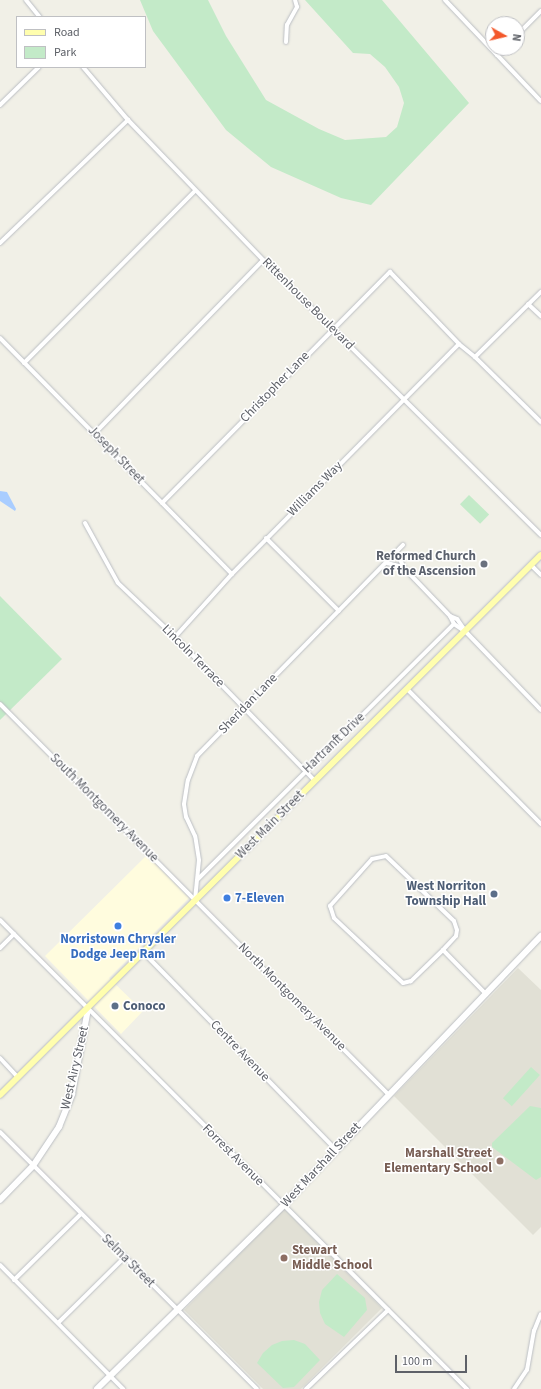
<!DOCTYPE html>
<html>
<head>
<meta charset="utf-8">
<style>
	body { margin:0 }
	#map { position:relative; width:541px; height:1389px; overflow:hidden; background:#f1f0e7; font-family:"Source Sans 3",sans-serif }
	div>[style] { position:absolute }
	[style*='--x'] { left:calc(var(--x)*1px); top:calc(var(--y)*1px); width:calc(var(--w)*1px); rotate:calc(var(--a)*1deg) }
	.commercial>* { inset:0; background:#fffcde }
	.education>* { inset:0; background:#e1e0d5 }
	.green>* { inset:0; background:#c3eac8; transform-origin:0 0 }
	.water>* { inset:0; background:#a9cdff }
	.roads { filter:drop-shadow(0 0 1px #bbbec3) drop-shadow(0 0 1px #bbbec3) }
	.street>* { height:4px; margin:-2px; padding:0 2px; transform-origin:2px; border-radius:2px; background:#fff }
	.secondary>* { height:5.5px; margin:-2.75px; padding:0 2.75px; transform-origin:2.75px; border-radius:2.75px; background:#fff }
	.primary>* { height:6px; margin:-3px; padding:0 3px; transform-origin:3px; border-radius:3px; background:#fffeae }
	.dots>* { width:11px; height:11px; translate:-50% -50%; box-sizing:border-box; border:2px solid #fff; border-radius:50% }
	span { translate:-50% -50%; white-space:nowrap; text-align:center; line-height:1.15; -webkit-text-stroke:3px #fff; paint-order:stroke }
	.street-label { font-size:13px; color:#5e6168 }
	.worship-label { font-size:13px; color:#5b616d; font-weight:700 }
	.right { translate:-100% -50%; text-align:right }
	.service-label { font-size:13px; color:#4e5e75; font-weight:700 }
	.left { translate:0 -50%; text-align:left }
	.shop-label { font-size:13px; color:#366cbe; font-weight:700 }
	.education-label { font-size:13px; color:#785e54; font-weight:700 }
	.legend { position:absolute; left:16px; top:16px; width:130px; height:52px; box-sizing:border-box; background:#fff; border:1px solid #bfc0c3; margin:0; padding:5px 7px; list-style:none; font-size:12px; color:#5e6168 }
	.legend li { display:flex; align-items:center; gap:8px; height:20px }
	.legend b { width:20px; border:1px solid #bfc0c3 }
	.north { position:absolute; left:485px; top:16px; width:40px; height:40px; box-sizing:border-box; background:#fff; border:1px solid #bfc0c3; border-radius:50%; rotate:98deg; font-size:11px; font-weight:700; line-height:16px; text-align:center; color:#5e6168 }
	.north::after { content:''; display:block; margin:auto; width:14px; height:18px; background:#f3582b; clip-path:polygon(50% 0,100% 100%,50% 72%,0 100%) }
	.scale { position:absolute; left:395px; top:1355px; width:72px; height:18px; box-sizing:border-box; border:2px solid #5e6168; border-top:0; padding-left:5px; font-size:12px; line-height:14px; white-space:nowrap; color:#5e6168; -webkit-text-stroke:3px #fff; paint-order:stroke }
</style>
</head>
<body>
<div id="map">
	<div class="commercial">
		<div style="clip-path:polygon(147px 855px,189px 898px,109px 978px,143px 1011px,121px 1034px,45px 956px)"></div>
	</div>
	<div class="education">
		<div style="clip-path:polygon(518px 968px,541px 990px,541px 1227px,533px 1235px,394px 1096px)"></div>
		<div style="clip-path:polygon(284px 1209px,382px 1308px,301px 1389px,263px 1389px,184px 1310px)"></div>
	</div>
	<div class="green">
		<div style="clip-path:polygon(140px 0,208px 0,226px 36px,266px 100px,319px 129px,345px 140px,386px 137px,397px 127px,404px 103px,399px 87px,385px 67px,370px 54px,353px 53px,305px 0,382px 0,469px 103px,371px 205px,341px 198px,271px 167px,226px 130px,153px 31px)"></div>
		<div style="left:469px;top:495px;width:28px;height:13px;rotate:44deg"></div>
		<div style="clip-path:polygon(0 596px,62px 659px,0 720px)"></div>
		<div style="left:531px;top:1067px;width:12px;height:42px;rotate:42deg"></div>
		<div style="clip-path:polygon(530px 1106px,541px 1108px,541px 1177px,536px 1180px,492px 1147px,492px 1143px)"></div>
		<div style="clip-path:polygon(337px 1274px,365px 1298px,367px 1310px,344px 1337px,325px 1324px,320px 1313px,319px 1302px,322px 1290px)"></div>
		<div style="clip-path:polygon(294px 1340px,305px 1344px,320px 1360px,294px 1387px,283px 1388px,257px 1363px,263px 1353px,272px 1345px,282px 1341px)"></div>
	</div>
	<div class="water">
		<div style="clip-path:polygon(0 491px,7px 492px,16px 509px,15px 511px,0 501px)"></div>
	</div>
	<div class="roads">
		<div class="street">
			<div style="--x:26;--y:0;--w:22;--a:51"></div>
			<div style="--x:445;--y:0;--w:139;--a:46.5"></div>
			<div style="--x:517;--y:35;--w:34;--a:-45"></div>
			<div style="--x:286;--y:42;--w:17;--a:-87"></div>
			<div style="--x:287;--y:25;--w:21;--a:-61"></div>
			<div style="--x:297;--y:7;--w:7;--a:-106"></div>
			<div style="--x:497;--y:55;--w:10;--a:-45"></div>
			<div style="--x:83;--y:67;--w:70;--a:49.7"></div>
			<div style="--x:128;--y:120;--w:194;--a:46"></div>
			<div style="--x:263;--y:260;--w:391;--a:44.7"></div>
			<div style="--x:0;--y:105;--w:54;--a:-44.3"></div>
			<div style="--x:0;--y:243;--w:178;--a:-43.9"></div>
			<div style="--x:528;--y:304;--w:18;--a:43"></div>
			<div style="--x:0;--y:338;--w:331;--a:45.5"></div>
			<div style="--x:475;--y:357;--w:93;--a:-44.6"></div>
			<div style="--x:24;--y:363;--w:243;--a:-45.2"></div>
			<div style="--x:95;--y:433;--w:241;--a:-45.8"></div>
			<div style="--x:162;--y:503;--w:325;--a:-45.4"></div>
			<div style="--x:390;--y:272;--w:100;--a:46.2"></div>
			<div style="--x:459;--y:344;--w:21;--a:39"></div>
			<div style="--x:475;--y:357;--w:93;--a:44.6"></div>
			<div style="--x:85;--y:523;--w:68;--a:61.2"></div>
			<div style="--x:118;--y:583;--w:79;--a:43.5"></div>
			<div style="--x:175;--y:637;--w:199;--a:45.8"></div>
			<div style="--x:266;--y:538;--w:103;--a:45"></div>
			<div style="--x:397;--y:553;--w:17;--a:65"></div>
			<div style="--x:404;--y:568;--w:66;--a:46.2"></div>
			<div style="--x:450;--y:616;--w:9;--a:63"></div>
			<div style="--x:454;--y:624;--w:14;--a:34"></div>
			<div style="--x:387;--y:563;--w:16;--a:14"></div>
			<div style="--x:531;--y:565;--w:14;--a:45"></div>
			<div style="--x:450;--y:616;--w:8;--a:23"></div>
			<div style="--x:457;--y:619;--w:16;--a:55"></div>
			<div style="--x:466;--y:632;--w:108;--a:46.1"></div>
			<div style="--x:175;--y:637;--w:85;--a:-47.9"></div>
			<div style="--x:232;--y:574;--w:323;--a:-45.4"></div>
			<div style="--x:408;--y:690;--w:189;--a:45.2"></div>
			<div style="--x:0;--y:704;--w:550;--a:45.15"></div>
			<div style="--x:198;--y:879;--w:361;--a:-44.9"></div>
			<div style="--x:195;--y:900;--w:40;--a:-84.3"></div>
			<div style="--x:199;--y:860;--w:24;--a:-99"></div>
			<div style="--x:195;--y:836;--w:21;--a:-115"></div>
			<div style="--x:186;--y:817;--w:13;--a:-99"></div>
			<div style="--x:184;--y:804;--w:24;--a:-81"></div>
			<div style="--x:188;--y:780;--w:26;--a:-69"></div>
			<div style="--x:197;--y:756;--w:295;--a:-45.7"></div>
			<div style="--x:0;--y:920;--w:662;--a:45.12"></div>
			<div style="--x:0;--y:948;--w:20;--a:-45"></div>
			<div style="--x:443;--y:950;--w:45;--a:135.9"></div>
			<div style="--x:411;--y:981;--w:8;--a:166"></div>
			<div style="--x:403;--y:983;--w:95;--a:-136.7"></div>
			<div style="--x:334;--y:918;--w:13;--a:-108"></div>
			<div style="--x:330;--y:906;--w:63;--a:-48.2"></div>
			<div style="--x:372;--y:859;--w:14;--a:-12"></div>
			<div style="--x:386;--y:856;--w:94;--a:43.7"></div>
			<div style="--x:454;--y:921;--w:9;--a:72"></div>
			<div style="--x:457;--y:930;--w:6;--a:99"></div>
			<div style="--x:456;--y:936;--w:19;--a:133"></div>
			<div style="--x:443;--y:950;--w:62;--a:45.7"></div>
			<div style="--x:144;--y:953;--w:275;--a:45.7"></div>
			<div style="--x:0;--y:1058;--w:26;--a:47"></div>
			<div style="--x:0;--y:1132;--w:363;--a:45"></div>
			<div style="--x:0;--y:1265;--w:175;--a:45.2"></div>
			<div style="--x:14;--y:1280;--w:94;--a:-44.6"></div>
			<div style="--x:59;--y:1322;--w:93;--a:-44.6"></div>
			<div style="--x:306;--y:1389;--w:114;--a:-43.9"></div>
			<div style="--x:514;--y:1389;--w:23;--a:-56"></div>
			<div style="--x:527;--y:1370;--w:40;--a:-80"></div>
			<div style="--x:534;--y:1331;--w:18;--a:-68"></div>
		</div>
		<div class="secondary">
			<div style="--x:0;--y:1200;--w:47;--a:-45.9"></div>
			<div style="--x:33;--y:1166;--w:47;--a:-56.3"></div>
			<div style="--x:59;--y:1127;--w:35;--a:-68"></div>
			<div style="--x:72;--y:1094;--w:86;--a:-79.3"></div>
			<div style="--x:97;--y:1389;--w:262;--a:-44.5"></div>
			<div style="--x:284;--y:1205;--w:372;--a:-46.3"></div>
		</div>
		<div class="primary">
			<div style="--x:0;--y:1095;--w:764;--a:-44.95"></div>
		</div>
	</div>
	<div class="dots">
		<div style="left:484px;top:564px;background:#6b7280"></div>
		<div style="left:494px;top:894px;background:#5c6f8a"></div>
		<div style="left:227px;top:898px;background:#3f7fe0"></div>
		<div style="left:118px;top:926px;background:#3f7fe0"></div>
		<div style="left:115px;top:1006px;background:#5c6f8a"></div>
		<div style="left:500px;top:1161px;background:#8d6e63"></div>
		<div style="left:284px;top:1258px;background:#8d6e63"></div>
	</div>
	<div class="street-label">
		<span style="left:308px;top:304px;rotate:45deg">Rittenhouse Boulevard</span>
		<span style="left:275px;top:387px;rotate:-46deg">Christopher Lane</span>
		<span style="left:116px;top:455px;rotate:46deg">Joseph Street</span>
		<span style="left:315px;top:489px;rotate:-45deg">Williams Way</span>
		<span style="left:193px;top:656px;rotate:45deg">Lincoln Terrace</span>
		<span style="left:248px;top:704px;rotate:-46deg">Sheridan Lane</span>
		<span style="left:334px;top:743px;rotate:-44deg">Hartranft Drive</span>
		<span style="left:104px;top:808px;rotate:45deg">South Montgomery Avenue</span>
		<span style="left:270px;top:825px;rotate:-45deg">West Main Street</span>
		<span style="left:292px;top:997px;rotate:45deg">North Montgomery Avenue</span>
		<span style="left:240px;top:1051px;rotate:46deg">Centre Avenue</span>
		<span style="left:75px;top:1068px;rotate:-77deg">West Airy Street</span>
		<span style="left:233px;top:1155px;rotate:45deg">Forrest Avenue</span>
		<span style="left:321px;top:1165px;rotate:-47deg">West Marshall Street</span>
		<span style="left:128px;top:1261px;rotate:45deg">Selma Street</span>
	</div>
	<div class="worship-label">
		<span class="right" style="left:476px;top:564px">Reformed Church<br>of the Ascension</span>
	</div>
	<div class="service-label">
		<span class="right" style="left:486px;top:894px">West Norriton<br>Township Hall</span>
		<span class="left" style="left:123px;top:1006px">Conoco</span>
	</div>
	<div class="shop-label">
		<span class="left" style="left:235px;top:898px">7-Eleven</span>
		<span style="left:118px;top:947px">Norristown Chrysler<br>Dodge Jeep Ram</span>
	</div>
	<div class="education-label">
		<span class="right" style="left:492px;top:1161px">Marshall Street<br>Elementary School</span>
		<span class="left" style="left:292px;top:1258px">Stewart<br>Middle School</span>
	</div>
	<ul class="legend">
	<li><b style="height:5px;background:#fffeae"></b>Road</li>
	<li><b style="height:11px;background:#c3eac8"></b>Park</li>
	</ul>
	<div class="north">N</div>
	<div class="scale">100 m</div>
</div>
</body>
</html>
